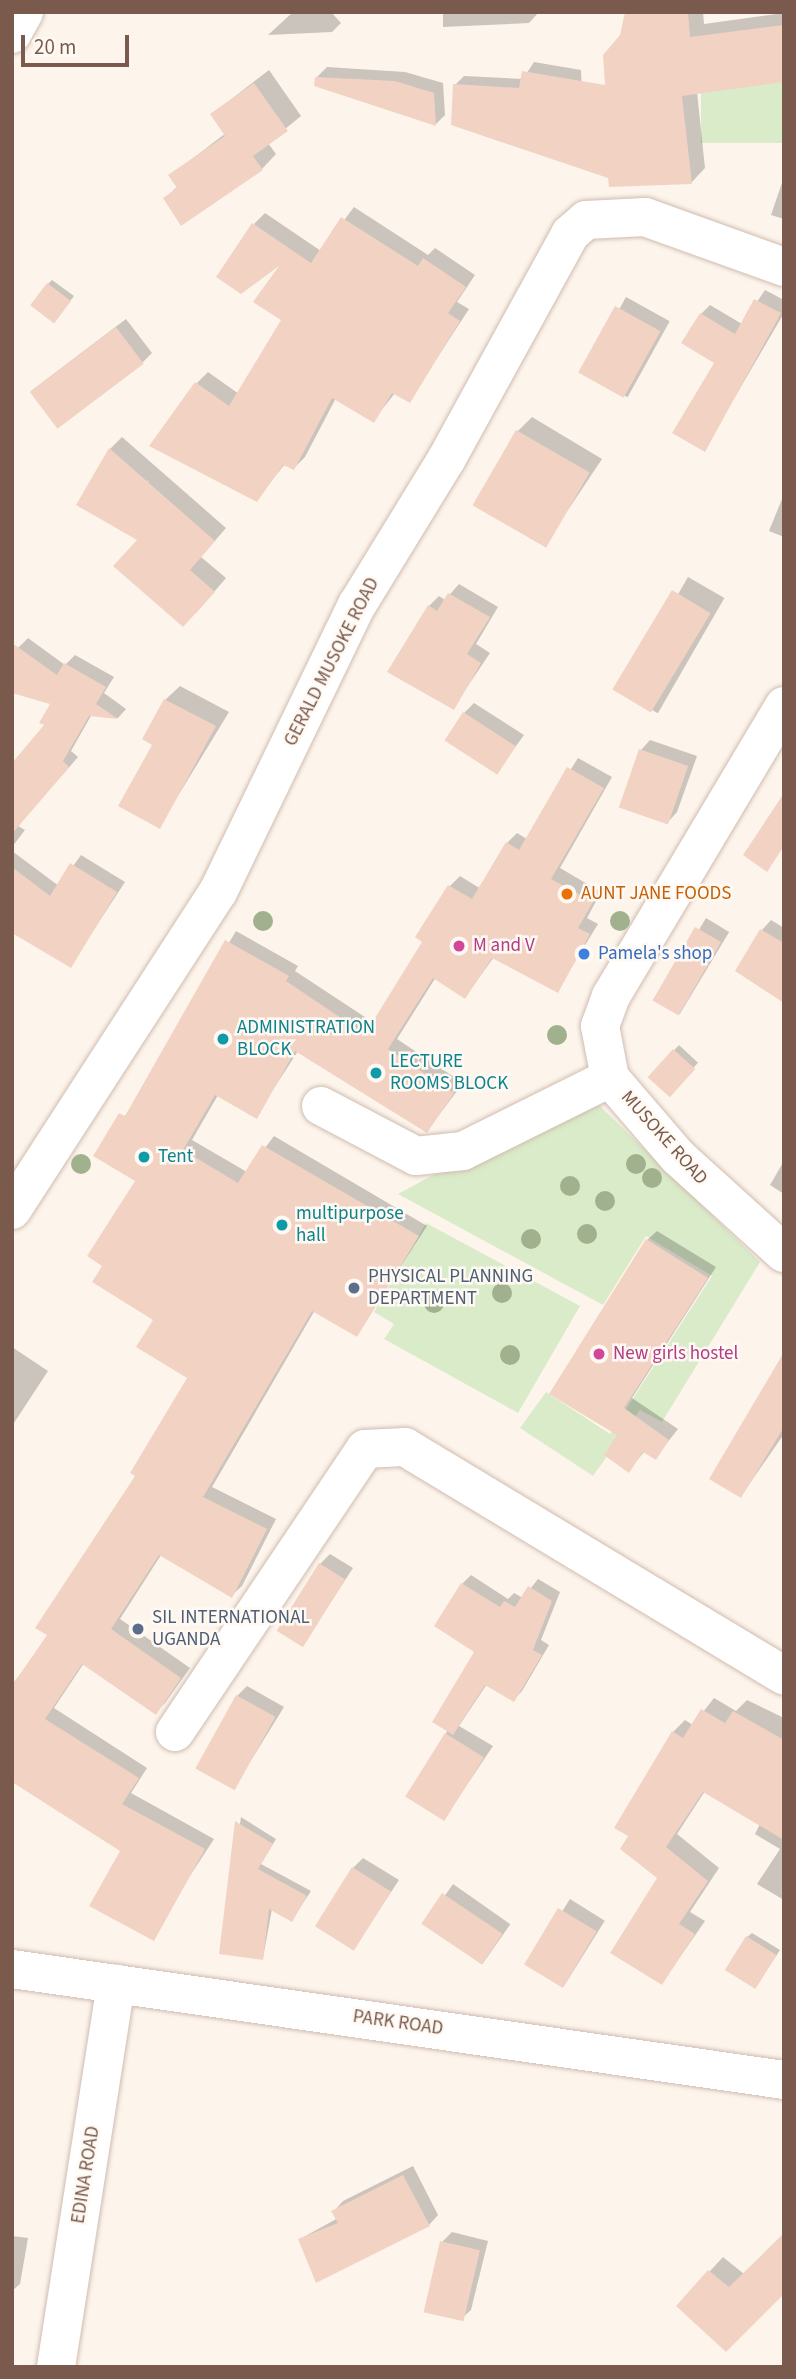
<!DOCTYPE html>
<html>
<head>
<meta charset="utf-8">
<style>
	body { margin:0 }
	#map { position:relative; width:796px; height:2379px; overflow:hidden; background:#fdf5ec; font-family:"Source Sans 3",sans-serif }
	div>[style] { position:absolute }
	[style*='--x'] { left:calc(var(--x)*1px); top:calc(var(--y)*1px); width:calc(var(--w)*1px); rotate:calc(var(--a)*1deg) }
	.green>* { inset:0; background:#d9ebc9; transform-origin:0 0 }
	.shadow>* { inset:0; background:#0003; transform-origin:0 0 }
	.building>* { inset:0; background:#f2d3c3; transform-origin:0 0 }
	.roads { filter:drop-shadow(0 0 2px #d0bcb0) drop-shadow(0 0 2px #d0bcb0) }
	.minor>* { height:38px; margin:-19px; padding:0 19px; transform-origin:19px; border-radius:19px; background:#fff }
	.trees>* { width:20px; height:20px; margin:-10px; border-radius:50%; background:#a1b18e }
	.dots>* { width:19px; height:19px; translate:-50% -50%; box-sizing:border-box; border:4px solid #fff9f3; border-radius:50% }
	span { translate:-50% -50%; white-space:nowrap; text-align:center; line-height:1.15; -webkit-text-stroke:5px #fff9f3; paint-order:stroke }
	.street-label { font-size:19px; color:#795a4d }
	.food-label { font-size:19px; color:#c56008 }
	.left { translate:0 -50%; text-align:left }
	.hotel-label { font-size:19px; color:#b23c85 }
	.shop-label { font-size:19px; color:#366cbe }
	.culture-label { font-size:19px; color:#0d838f }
	.service-label { font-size:19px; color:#4e5e75 }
	.frame { position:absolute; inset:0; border:14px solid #795a4d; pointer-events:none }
	.scale { position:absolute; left:21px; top:35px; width:108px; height:32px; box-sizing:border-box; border:4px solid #795a4d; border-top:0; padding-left:9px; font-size:21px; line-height:24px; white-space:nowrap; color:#795a4d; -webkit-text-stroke:5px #fff9f3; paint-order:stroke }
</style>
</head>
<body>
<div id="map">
	<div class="green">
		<div style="left:784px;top:82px;width:61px;height:83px;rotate:90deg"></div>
		<div style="clip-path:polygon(595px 1087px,601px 1107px,760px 1262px,662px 1422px,640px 1410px,593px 1476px,520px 1428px,546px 1392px,610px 1434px,712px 1276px,646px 1236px,603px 1305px,398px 1194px)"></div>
		<div style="clip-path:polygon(426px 1223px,580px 1306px,518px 1413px,384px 1339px,394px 1324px,374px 1312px)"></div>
	</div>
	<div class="shadow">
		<div style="clip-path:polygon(293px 12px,331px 12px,341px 23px,332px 32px,268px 35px)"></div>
		<div style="clip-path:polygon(443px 12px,539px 12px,529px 23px,443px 27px)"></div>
		<div style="clip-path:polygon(643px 12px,703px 12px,704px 24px,784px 13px,784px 81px,697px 92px,705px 168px,691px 183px)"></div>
		<div style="clip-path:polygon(534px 62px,581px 70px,585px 155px,455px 85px,464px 76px,523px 79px)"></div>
		<div style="clip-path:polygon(327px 67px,405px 72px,443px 83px,445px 115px,436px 124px,317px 77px)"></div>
		<div style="clip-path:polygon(269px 70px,301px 116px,268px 143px,276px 154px,262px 169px,165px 198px,178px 186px,171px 175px,226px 133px,212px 114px)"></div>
		<div style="clip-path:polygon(784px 177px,784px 219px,771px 215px)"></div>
		<div style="clip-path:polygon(354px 207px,428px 255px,435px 248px,475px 275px,457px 302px,469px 309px,409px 401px,395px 393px,373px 421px,336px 398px,305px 457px,294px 468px,285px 464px,256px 500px,197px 383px,208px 372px,239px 394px,283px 319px,285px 260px,254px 224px,265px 213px,321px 251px)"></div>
		<div style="clip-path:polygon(52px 280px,74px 296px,58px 317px,48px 284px)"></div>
		<div style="clip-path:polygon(765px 290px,784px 300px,784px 313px,704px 450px,716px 362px,701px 314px,710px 305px,742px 324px)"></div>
		<div style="left:626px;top:297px;width:50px;height:87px;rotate:29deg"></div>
		<div style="clip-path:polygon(126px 319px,152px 353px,142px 363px,31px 391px)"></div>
		<div style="clip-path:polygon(532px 417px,602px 459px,544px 546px,518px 431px)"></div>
		<div style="clip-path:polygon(122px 437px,226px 528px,201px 557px,226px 578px,196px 613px,140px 539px,115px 525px,149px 480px,98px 516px,110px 449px)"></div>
		<div style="clip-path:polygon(784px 494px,784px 537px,769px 531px)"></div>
		<div style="left:688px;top:577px;width:42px;height:133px;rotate:30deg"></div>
		<div style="clip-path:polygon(459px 584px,498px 607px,476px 644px,490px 653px,453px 708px,429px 606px,439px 596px,445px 600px)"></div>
		<div style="clip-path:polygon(28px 638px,65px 665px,75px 655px,114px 677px,104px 693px,126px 709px,118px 718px,92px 714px,71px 751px,78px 757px,18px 826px,25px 830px,12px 847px,12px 765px,47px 725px,53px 703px,18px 648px)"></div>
		<div style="clip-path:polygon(180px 686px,229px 712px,159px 827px,154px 744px,165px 700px)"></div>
		<div style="clip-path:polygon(474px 703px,524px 735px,497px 772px,464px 713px)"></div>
		<div style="clip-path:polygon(650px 740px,697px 756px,677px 812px,668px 822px,641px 750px)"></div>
		<div style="clip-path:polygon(578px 758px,612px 777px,560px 868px,601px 892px,587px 918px,598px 924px,557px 991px,494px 957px,465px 997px,436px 977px,397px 1039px,463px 1083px,427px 1131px,298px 1051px,256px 1116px,218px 1095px,192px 1140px,247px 1172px,274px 1136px,427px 1226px,356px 1335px,315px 1310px,212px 1487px,276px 1519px,242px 1586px,232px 1595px,161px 1555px,120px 1619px,190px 1668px,165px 1703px,155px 1713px,84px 1663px,54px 1708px,147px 1768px,131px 1793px,214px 1839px,182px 1888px,12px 1772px,12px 1685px,50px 1635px,189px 1378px,155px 1319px,104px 1265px,137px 1180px,95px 1156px,133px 1105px,236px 931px,298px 966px,295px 971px,374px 1023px,425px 941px,417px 936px,450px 886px,460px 876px,481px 889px,507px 843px,517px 833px,527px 839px)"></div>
		<div style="clip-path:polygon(12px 851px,59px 886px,81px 855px,125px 882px,70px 966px,12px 922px)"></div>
		<div style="left:706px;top:918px;width:27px;height:96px;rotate:31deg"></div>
		<div style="clip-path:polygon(771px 920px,784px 928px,784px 986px,762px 930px)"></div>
		<div style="left:679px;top:1045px;width:26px;height:43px;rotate:43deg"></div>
		<div style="clip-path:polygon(784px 1161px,784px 1194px,770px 1185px)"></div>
		<div style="clip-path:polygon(657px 1231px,716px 1267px,632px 1398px,678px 1429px,656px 1457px,645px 1451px,629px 1470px,620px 1435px,647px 1240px)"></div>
		<div style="clip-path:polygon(12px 1347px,48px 1371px,12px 1426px)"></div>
		<div style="clip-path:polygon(784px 1356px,784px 1434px,741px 1496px)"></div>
		<div style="clip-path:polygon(330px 1554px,353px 1568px,303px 1645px,320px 1564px)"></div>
		<div style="clip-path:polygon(471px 1575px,508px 1599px,514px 1593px,523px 1598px,538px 1579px,560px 1592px,541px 1640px,549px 1645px,522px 1691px,514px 1700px,487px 1684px,459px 1726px,493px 1746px,444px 1819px,446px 1734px,476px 1651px,462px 1584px)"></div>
		<div style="clip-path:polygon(247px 1686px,284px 1707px,234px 1788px,237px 1696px)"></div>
		<div style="clip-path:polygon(714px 1698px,736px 1711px,747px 1700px,784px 1718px,784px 1900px,757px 1884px,780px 1849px,755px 1834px,760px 1824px,705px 1791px,677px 1834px,719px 1868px,690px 1912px,705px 1921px,662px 1983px,659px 1878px,630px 1835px,673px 1732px,685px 1720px,693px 1725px)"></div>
		<div style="clip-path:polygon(241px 1817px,276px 1839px,261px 1864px,311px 1891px,292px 1920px,272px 1909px,263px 1958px,221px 1953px)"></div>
		<div style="clip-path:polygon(363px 1858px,399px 1880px,354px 1948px,353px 1868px)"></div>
		<div style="left:453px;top:1884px;width:70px;height:49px;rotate:35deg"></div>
		<div style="left:570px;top:1899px;width:41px;height:78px;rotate:32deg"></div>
		<div style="clip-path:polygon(752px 1933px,780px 1950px,756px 1987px,747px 1937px)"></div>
		<div style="clip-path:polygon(413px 2166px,438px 2215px,429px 2225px,300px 2239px,338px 2218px,334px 2211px,343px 2201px)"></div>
		<div style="clip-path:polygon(452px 2232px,488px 2241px,471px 2310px,461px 2319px,442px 2242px)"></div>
		<div style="clip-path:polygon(12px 2236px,28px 2238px,20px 2284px,12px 2291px)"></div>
		<div style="clip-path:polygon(723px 2257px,744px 2274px,784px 2292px,678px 2306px)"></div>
	</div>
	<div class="building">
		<div style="clip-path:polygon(625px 12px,688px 12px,690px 37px,784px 25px,784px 82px,682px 96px,692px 184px,609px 187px,608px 178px,451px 125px,453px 84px,519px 88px,522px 71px,605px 85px,603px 55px,620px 35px)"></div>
		<div style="clip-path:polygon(315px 77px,395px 81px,434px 93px,436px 126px,314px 86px)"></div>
		<div style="clip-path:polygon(254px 83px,288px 131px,253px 156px,263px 170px,181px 226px,163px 198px,177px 188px,168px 175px,225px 136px,210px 114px)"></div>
		<div style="clip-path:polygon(341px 217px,418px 266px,423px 258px,466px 287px,448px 313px,460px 321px,410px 403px,392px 393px,374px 423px,332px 398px,294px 470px,283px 465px,257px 502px,149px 446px,195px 382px,229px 406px,281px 320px,253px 302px,279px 266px,241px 294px,216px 277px,252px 223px,311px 263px)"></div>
		<div style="left:47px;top:283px;width:30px;height:28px;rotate:37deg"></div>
		<div style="clip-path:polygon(754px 299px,781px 313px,705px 452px,672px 433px,714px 363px,681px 343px,700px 313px,735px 334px)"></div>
		<div style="left:615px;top:306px;width:52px;height:76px;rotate:29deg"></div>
		<div style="left:116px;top:327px;width:46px;height:108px;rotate:53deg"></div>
		<div style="left:516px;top:430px;width:85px;height:87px;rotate:30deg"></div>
		<div style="clip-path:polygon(109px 448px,215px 541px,190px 570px,215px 592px,183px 627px,113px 566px,137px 540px,76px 505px)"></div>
		<div style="left:672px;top:590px;width:45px;height:116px;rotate:31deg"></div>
		<div style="clip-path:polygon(448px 593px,490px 617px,467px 654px,481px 663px,454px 710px,387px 672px,428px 605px,437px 611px)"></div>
		<div style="clip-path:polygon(12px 643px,57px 675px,64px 663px,106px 687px,96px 704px,118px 719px,89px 716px,63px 761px,69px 767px,12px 834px,12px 763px,44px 725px,39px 723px,50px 704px,12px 693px)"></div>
		<div style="clip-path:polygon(164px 699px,216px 726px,160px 829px,118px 806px,152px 745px,142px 739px)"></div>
		<div style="left:463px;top:712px;width:63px;height:34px;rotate:33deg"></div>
		<div style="left:639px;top:749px;width:52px;height:62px;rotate:19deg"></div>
		<div style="clip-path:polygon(567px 767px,604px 788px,551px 879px,593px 902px,578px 928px,590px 934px,558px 993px,492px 958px,465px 999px,433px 978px,388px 1049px,454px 1093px,427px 1133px,295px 1051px,257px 1119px,215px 1095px,183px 1150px,238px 1183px,262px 1145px,419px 1236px,357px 1337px,312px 1311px,203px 1497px,267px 1529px,232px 1598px,159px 1555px,111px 1629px,181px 1678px,156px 1715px,82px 1664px,45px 1719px,139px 1778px,122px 1804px,205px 1849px,154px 1941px,89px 1906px,120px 1851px,12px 1782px,12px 1686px,47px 1635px,35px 1628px,135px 1476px,130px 1473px,187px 1378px,136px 1347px,153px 1320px,92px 1282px,102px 1266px,87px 1256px,135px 1181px,93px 1156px,119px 1113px,125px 1116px,225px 940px,289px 976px,286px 981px,365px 1034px,422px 942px,415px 937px,448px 885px,472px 899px,506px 842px,519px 850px)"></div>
		<div style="clip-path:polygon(784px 793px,784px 846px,767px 872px,743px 855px)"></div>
		<div style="clip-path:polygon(70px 863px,117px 892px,71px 968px,12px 933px,12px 867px,50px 896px)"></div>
		<div style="left:695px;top:927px;width:30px;height:85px;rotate:30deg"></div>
		<div style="clip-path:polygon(760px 929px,784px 943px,784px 1003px,735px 971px)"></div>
		<div style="left:673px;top:1049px;width:30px;height:38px;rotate:42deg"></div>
		<div style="clip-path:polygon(646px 1239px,708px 1278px,624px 1408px,669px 1440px,656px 1460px,643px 1452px,629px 1473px,604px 1455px,617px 1435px,549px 1394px)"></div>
		<div style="clip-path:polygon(784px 1352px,784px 1427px,741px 1498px,709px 1479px)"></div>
		<div style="left:319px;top:1563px;width:31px;height:80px;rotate:32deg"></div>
		<div style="clip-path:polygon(461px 1583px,500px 1607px,504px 1601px,515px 1607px,528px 1586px,552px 1601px,533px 1650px,542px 1655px,514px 1702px,485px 1685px,453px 1735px,432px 1722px,474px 1652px,434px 1626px)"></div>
		<div style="left:236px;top:1695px;width:45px;height:84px;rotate:29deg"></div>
		<div style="clip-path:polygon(701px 1709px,725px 1723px,733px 1711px,784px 1740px,784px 1840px,703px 1792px,666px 1847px,708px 1881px,679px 1924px,695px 1934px,662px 1985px,610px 1953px,657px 1878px,620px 1849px,628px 1836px,614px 1828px,672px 1731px,683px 1738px)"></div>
		<div style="left:445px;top:1733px;width:46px;height:75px;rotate:32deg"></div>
		<div style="clip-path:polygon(235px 1821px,273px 1844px,258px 1869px,307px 1896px,292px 1922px,269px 1909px,263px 1960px,219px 1954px)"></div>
		<div style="left:352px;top:1867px;width:46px;height:70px;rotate:32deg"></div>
		<div style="left:442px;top:1893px;width:73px;height:37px;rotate:34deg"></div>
		<div style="left:558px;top:1908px;width:45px;height:66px;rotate:31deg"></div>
		<div style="left:746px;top:1936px;width:36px;height:40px;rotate:32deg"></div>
		<div style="clip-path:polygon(403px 2175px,430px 2226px,316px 2283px,298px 2239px,338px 2223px,331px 2211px)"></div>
		<div style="clip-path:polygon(784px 2233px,784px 2294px,726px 2352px,676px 2306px,708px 2270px,729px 2287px)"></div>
		<div style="left:440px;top:2241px;width:41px;height:73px;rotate:13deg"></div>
	</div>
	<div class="roads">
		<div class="minor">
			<div style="--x:12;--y:34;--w:25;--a:-61"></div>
			<div style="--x:784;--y:706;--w:338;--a:120.8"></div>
			<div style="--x:611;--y:996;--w:32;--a:110"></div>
			<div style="--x:600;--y:1026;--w:53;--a:79.1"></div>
			<div style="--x:610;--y:1078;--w:104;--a:49.3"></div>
			<div style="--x:678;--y:1157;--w:143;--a:42.2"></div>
			<div style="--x:321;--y:1106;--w:107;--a:27.8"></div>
			<div style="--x:416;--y:1156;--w:47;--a:-6.1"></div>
			<div style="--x:463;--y:1151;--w:164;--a:-26.4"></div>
			<div style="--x:12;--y:1210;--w:379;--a:-57.1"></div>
			<div style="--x:218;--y:892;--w:319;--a:-64.2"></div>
			<div style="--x:357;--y:605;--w:170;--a:-58.5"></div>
			<div style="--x:446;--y:460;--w:258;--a:-61.2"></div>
			<div style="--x:570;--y:234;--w:21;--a:-41"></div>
			<div style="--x:586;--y:220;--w:59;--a:-2.9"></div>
			<div style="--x:645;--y:217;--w:148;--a:19.8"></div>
			<div style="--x:175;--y:1732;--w:341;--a:-56.1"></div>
			<div style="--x:365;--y:1449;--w:40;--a:-2.9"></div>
			<div style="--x:405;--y:1447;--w:443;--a:31.1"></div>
			<div style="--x:12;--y:1969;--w:780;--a:8.18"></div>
			<div style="--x:56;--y:2367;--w:388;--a:-81.1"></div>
		</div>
	</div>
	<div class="trees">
		<div style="left:263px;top:921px"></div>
		<div style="left:620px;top:921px"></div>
		<div style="left:557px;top:1035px"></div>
		<div style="left:81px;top:1164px"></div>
		<div style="left:636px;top:1164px"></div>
		<div style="left:652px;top:1178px"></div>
		<div style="left:570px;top:1186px"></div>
		<div style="left:605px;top:1201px"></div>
		<div style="left:587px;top:1234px"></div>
		<div style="left:531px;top:1239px"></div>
		<div style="left:502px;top:1293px"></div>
		<div style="left:434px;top:1303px"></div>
		<div style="left:510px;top:1355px"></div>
	</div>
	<div class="dots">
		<div style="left:567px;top:894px;background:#e8710a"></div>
		<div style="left:459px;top:946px;background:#d1479c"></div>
		<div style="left:584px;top:954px;background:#3f7fe0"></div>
		<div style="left:223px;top:1039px;background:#0f9aa8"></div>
		<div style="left:376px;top:1073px;background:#0f9aa8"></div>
		<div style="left:144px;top:1157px;background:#0f9aa8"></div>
		<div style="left:282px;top:1225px;background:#0f9aa8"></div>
		<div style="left:354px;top:1288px;background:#5c6f8a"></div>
		<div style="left:599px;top:1354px;background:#d1479c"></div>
		<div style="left:138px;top:1629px;background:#5c6f8a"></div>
	</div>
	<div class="street-label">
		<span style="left:332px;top:662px;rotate:-63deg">GERALD MUSOKE ROAD</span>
		<span style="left:664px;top:1138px;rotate:48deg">MUSOKE ROAD</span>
		<span style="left:398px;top:2023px;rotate:8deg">PARK ROAD</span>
		<span style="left:86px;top:2175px;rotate:-81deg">EDINA ROAD</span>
	</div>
	<div class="food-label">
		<span class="left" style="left:581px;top:894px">AUNT JANE FOODS</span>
	</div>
	<div class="hotel-label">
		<span class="left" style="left:473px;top:946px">M and V</span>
		<span class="left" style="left:613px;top:1354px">New girls hostel</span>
	</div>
	<div class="shop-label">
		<span class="left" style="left:598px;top:954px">Pamela's shop</span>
	</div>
	<div class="culture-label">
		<span class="left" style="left:237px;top:1039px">ADMINISTRATION<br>BLOCK</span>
		<span class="left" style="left:390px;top:1073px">LECTURE<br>ROOMS BLOCK</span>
		<span class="left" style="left:158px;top:1157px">Tent</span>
		<span class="left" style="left:296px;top:1225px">multipurpose<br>hall</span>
	</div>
	<div class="service-label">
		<span class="left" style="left:368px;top:1288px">PHYSICAL PLANNING<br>DEPARTMENT</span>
		<span class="left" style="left:152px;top:1629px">SIL INTERNATIONAL<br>UGANDA</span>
	</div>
	<div class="frame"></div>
	<div class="scale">20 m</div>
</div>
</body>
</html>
